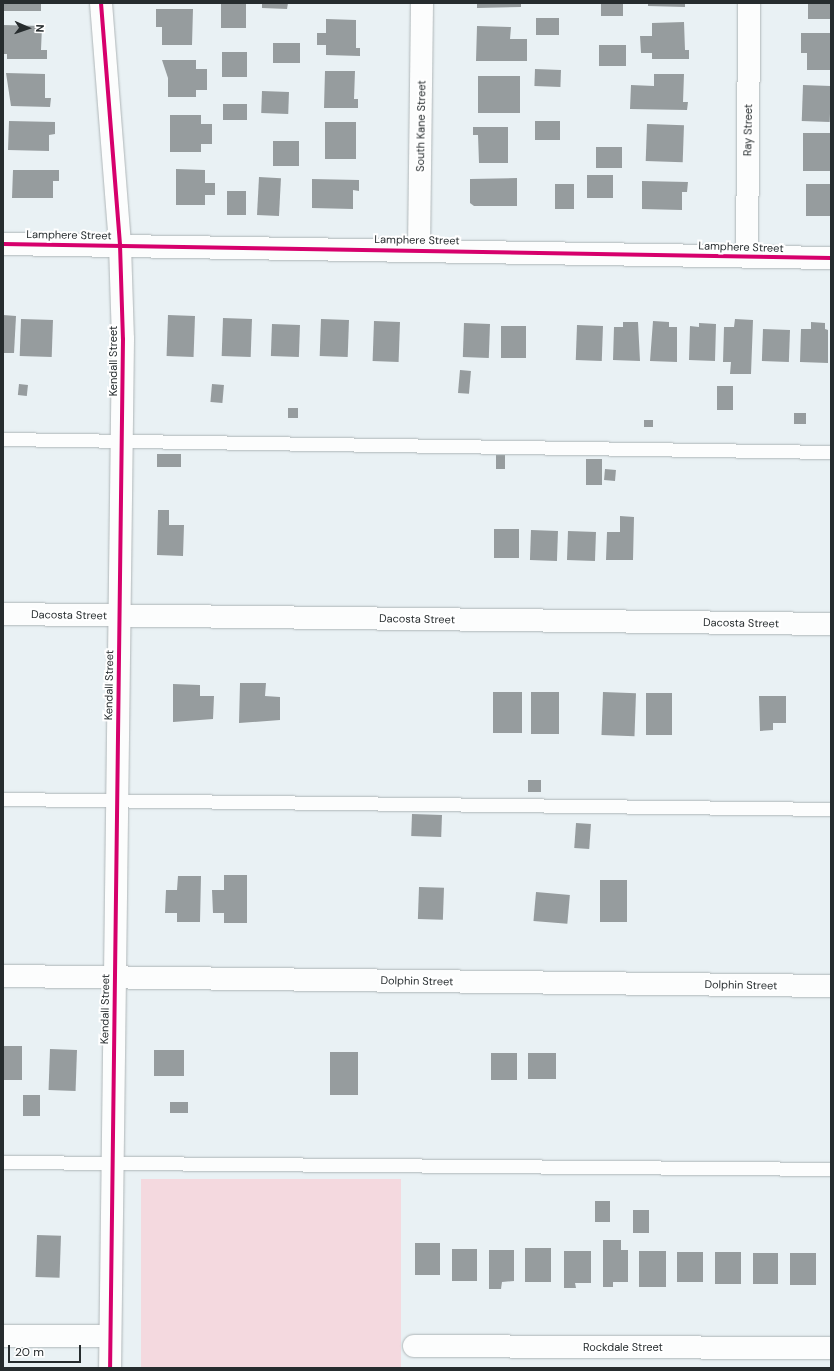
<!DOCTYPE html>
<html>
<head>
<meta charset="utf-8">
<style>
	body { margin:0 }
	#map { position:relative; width:834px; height:1371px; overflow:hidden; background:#e9f1f4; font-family:"DM Sans",sans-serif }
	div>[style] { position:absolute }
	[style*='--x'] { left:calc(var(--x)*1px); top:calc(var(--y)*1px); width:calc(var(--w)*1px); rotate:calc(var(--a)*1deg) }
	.green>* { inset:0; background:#f4d9df; transform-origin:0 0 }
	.building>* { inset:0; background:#969c9e; transform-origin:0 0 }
	.roads { filter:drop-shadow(0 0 1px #afb6b8) drop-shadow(0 0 1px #afb6b8) }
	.lane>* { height:13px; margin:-6.5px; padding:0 6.5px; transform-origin:6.5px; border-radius:6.5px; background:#fcfdfd }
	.street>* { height:22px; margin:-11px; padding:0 11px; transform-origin:11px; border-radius:11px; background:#fcfdfd }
	.cycleway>* { height:4px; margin:-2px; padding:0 2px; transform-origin:2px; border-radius:2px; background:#d6006c }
	span { translate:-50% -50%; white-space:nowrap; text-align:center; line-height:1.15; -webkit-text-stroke:4px #fff; paint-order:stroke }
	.street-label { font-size:11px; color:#262c2e }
	.frame { position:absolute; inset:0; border:4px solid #262c2e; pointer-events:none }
	.north { position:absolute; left:8px; top:8px; width:40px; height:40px; -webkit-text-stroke:3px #fff; paint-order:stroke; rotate:92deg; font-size:11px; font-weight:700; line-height:16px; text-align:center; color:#262c2e }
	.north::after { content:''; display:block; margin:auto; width:14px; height:18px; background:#262c2e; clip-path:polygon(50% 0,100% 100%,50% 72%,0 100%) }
	.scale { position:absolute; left:8px; top:1345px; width:73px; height:18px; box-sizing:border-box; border:2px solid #262c2e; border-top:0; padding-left:5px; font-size:12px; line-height:14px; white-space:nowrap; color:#262c2e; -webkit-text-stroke:3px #fff; paint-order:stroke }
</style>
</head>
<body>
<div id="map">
	<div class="green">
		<div style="left:141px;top:1179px;width:260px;height:189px"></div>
	</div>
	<div class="building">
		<div style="left:3px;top:3px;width:38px;height:8px"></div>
		<div style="left:221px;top:3px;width:25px;height:25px"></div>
		<div style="clip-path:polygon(262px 3px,288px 3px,287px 9px,262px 8px)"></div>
		<div style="clip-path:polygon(477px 3px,521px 3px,521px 7px,477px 8px)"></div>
		<div style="left:601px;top:3px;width:22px;height:13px"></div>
		<div style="clip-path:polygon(648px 3px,685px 3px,685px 7px,648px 6px)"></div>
		<div style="left:808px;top:3px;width:23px;height:16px"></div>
		<div style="clip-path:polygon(156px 9px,193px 9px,192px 45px,162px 45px,162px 27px,156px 27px)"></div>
		<div style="left:536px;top:18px;width:23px;height:17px"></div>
		<div style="clip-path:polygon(326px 19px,356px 20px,356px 48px,360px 48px,360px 56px,326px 55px,326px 45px,317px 45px,317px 33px,326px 33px)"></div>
		<div style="clip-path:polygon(684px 22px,685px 50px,689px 50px,689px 59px,652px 59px,652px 53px,641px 53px,640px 36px,652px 36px,652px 23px)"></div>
		<div style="clip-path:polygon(3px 25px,42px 26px,41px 50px,47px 50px,47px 59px,7px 59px,7px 54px,3px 54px)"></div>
		<div style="clip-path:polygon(477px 26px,511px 27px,510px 39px,527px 39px,527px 61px,476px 61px)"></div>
		<div style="clip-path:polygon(801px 33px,831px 33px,831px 70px,807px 70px,807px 53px,801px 53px)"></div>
		<div style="left:273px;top:43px;width:27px;height:20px"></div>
		<div style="left:599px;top:45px;width:27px;height:21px"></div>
		<div style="left:222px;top:52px;width:25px;height:25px"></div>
		<div style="clip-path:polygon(162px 60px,196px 60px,196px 69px,207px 69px,207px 90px,196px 90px,196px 97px,168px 97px,168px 78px)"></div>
		<div style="left:535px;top:69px;width:26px;height:17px;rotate:2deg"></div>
		<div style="clip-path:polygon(325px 71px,355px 71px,354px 99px,358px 99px,358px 108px,324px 108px)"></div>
		<div style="clip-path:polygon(6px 73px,45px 74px,45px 98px,51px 98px,50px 107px,11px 106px)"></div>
		<div style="clip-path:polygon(654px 74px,684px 74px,683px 102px,688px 102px,687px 110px,630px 109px,631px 85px,654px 86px)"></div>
		<div style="left:520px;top:76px;width:37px;height:42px;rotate:90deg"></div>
		<div style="left:803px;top:85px;width:28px;height:36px;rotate:2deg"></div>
		<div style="left:262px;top:91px;width:27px;height:22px;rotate:2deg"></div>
		<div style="left:223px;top:104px;width:24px;height:16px"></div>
		<div style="clip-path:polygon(170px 115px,201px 115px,201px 124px,212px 124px,212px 144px,201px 144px,201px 152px,170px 152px)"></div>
		<div style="clip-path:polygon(9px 121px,55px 122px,55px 134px,49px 135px,49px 151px,8px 150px)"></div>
		<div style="left:535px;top:121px;width:25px;height:19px"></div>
		<div style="left:325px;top:122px;width:31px;height:37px"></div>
		<div style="left:647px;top:124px;width:37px;height:37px;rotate:2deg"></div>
		<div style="clip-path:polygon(473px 127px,508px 127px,508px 163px,479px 163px,478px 135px,473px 135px)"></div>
		<div style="left:803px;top:133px;width:28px;height:38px"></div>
		<div style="left:273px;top:141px;width:26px;height:25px"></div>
		<div style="left:596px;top:147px;width:26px;height:21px"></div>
		<div style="clip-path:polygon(176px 169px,205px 170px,205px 183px,215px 183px,215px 195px,205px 195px,205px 205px,176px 205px)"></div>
		<div style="clip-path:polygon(13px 170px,59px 170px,59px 181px,53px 181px,53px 198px,12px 198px)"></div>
		<div style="left:587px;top:175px;width:26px;height:23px"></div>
		<div style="left:259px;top:177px;width:22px;height:38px;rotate:3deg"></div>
		<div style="clip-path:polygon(517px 178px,517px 206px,474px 206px,470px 203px,470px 179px)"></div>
		<div style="clip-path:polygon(312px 179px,359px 180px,359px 191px,353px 190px,353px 209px,312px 208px)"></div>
		<div style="clip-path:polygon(642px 181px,688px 182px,687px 192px,682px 192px,682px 210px,642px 209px)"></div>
		<div style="left:555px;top:184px;width:19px;height:25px"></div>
		<div style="left:806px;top:184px;width:25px;height:32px"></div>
		<div style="left:227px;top:191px;width:19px;height:24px"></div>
		<div style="clip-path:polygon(3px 315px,16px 316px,14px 353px,3px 353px)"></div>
		<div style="left:168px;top:315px;width:27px;height:41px;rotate:2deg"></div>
		<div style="left:223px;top:318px;width:29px;height:38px;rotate:2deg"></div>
		<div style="left:21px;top:319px;width:32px;height:37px;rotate:2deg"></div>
		<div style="left:321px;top:319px;width:28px;height:37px;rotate:2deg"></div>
		<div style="clip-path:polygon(735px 319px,753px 320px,751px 374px,730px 374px,731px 362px,723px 362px,724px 327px,734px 327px)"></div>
		<div style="left:374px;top:321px;width:26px;height:40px;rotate:2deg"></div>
		<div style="clip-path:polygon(653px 321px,669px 322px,669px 327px,677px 327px,677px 362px,650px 361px)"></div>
		<div style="clip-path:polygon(623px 322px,638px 322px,640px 361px,613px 360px,614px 327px,623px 327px)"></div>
		<div style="clip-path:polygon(811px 322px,825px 323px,825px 329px,828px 330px,828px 363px,800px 362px,801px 329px,811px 329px)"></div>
		<div style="left:464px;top:323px;width:26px;height:34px;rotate:2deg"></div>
		<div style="clip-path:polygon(699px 323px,716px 324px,715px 361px,689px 360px,690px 326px,699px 327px)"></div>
		<div style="left:272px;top:324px;width:28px;height:32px;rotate:2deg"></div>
		<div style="left:577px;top:325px;width:26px;height:35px;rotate:2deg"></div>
		<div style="left:501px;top:326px;width:25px;height:32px"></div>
		<div style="left:763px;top:329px;width:27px;height:32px;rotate:2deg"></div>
		<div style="left:460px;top:370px;width:11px;height:23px;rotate:5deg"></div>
		<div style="left:19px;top:384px;width:9px;height:11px;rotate:6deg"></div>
		<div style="left:212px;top:384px;width:12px;height:18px;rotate:5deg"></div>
		<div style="left:717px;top:386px;width:16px;height:24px"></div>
		<div style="left:288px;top:408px;width:10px;height:10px"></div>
		<div style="left:794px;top:413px;width:12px;height:11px"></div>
		<div style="left:644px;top:420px;width:9px;height:7px"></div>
		<div style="left:157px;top:454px;width:24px;height:13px"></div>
		<div style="left:496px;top:455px;width:9px;height:14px"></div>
		<div style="left:586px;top:459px;width:16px;height:26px"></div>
		<div style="left:605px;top:469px;width:11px;height:11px;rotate:5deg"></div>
		<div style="clip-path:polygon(158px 510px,169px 510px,169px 525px,184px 525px,183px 556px,157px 555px)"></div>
		<div style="clip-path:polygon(620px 516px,634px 517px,633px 560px,606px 560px,607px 532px,620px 532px)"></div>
		<div style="left:494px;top:529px;width:25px;height:29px"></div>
		<div style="left:531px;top:530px;width:27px;height:30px;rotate:2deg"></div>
		<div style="left:568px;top:531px;width:28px;height:29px;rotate:2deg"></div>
		<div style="clip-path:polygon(240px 683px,266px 683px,265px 696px,280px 697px,280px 720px,239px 723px)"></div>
		<div style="clip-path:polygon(173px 684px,200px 685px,200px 696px,214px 696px,213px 719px,173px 722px)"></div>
		<div style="left:493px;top:692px;width:29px;height:41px"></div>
		<div style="left:531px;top:692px;width:28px;height:42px"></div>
		<div style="left:603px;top:692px;width:33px;height:43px;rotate:2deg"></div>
		<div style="left:646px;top:693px;width:26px;height:42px"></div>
		<div style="clip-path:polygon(759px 696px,786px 696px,786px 723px,773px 723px,773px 730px,760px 731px)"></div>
		<div style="left:528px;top:780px;width:13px;height:12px"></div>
		<div style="left:412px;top:814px;width:30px;height:22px;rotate:2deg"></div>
		<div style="left:576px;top:823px;width:15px;height:25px;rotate:4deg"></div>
		<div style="clip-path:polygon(224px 875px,247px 875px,247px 923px,224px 923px,224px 913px,213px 913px,212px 890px,224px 890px)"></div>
		<div style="clip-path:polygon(178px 876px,201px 876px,200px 922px,177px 922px,177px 913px,165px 913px,166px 890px,177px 890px)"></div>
		<div style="left:600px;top:880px;width:27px;height:42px"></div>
		<div style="left:419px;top:887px;width:25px;height:32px;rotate:2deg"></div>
		<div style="left:536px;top:892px;width:34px;height:29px;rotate:5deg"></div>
		<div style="left:3px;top:1046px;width:19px;height:34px"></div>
		<div style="left:50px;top:1049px;width:27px;height:41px;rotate:2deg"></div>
		<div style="left:154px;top:1050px;width:30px;height:26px"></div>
		<div style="left:330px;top:1052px;width:28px;height:43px"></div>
		<div style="left:517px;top:1053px;width:27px;height:26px;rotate:90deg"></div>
		<div style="left:528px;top:1053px;width:28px;height:26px"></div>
		<div style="left:23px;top:1095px;width:17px;height:21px"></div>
		<div style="left:170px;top:1102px;width:18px;height:11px"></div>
		<div style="left:595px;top:1201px;width:15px;height:21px"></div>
		<div style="left:633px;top:1210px;width:16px;height:23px"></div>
		<div style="left:37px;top:1235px;width:24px;height:42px;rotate:2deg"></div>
		<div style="clip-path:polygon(603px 1240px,621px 1240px,621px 1250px,628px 1250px,628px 1282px,613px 1282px,613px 1287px,603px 1287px)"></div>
		<div style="left:415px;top:1243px;width:25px;height:32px"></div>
		<div style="left:551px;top:1248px;width:34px;height:26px;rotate:90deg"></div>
		<div style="left:452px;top:1249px;width:25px;height:32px"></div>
		<div style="clip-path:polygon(489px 1250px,514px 1250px,514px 1281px,502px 1282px,501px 1289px,489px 1289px)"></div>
		<div style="clip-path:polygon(564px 1251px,591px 1251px,591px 1283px,575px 1283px,576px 1288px,564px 1288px)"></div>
		<div style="left:639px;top:1251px;width:27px;height:36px"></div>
		<div style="left:677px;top:1252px;width:26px;height:30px"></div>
		<div style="left:715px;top:1252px;width:26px;height:32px"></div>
		<div style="left:753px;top:1253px;width:25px;height:31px"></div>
		<div style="left:790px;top:1253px;width:26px;height:32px"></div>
	</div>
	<div class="roads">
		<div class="lane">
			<div style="--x:3;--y:439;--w:828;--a:0.9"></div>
			<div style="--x:3;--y:799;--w:828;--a:0.69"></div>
			<div style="--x:3;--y:1162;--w:828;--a:0.48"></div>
		</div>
		<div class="street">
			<div style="--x:101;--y:3;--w:243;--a:85.5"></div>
			<div style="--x:120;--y:245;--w:94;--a:88.2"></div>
			<div style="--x:123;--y:339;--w:1029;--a:90.72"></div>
			<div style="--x:3;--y:244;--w:828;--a:0.97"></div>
			<div style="--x:419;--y:249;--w:246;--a:-89.3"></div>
			<div style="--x:747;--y:256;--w:253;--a:-89.5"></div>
			<div style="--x:3;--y:614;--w:828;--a:0.69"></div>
			<div style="--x:3;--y:976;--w:828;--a:0.69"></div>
			<div style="--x:3;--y:1336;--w:107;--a:0"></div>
			<div style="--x:414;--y:1346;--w:417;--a:0.3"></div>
		</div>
	</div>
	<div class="cycleway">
		<div style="--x:101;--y:3;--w:243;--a:85.5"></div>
		<div style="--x:120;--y:245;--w:94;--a:88.2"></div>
		<div style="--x:123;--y:339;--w:1029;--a:90.72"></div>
		<div style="--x:3;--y:244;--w:828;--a:0.97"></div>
	</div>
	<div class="street-label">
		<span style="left:421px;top:126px;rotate:-89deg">South Kane Street</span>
		<span style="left:748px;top:130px;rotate:-89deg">Ray Street</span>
		<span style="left:69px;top:235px;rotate:1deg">Lamphere Street</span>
		<span style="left:417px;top:240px;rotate:1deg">Lamphere Street</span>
		<span style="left:741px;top:247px;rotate:2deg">Lamphere Street</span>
		<span style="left:113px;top:361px;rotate:-90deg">Kendall Street</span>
		<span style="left:69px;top:615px;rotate:1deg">Dacosta Street</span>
		<span style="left:417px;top:619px;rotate:1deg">Dacosta Street</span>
		<span style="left:741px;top:623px;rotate:1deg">Dacosta Street</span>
		<span style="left:109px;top:685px;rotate:-89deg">Kendall Street</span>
		<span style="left:417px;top:981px;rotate:1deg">Dolphin Street</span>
		<span style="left:741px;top:985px;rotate:1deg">Dolphin Street</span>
		<span style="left:105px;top:1009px;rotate:-89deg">Kendall Street</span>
		<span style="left:623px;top:1347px">Rockdale Street</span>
	</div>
	<div class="frame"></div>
	<div class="north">N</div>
	<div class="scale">20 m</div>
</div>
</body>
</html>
